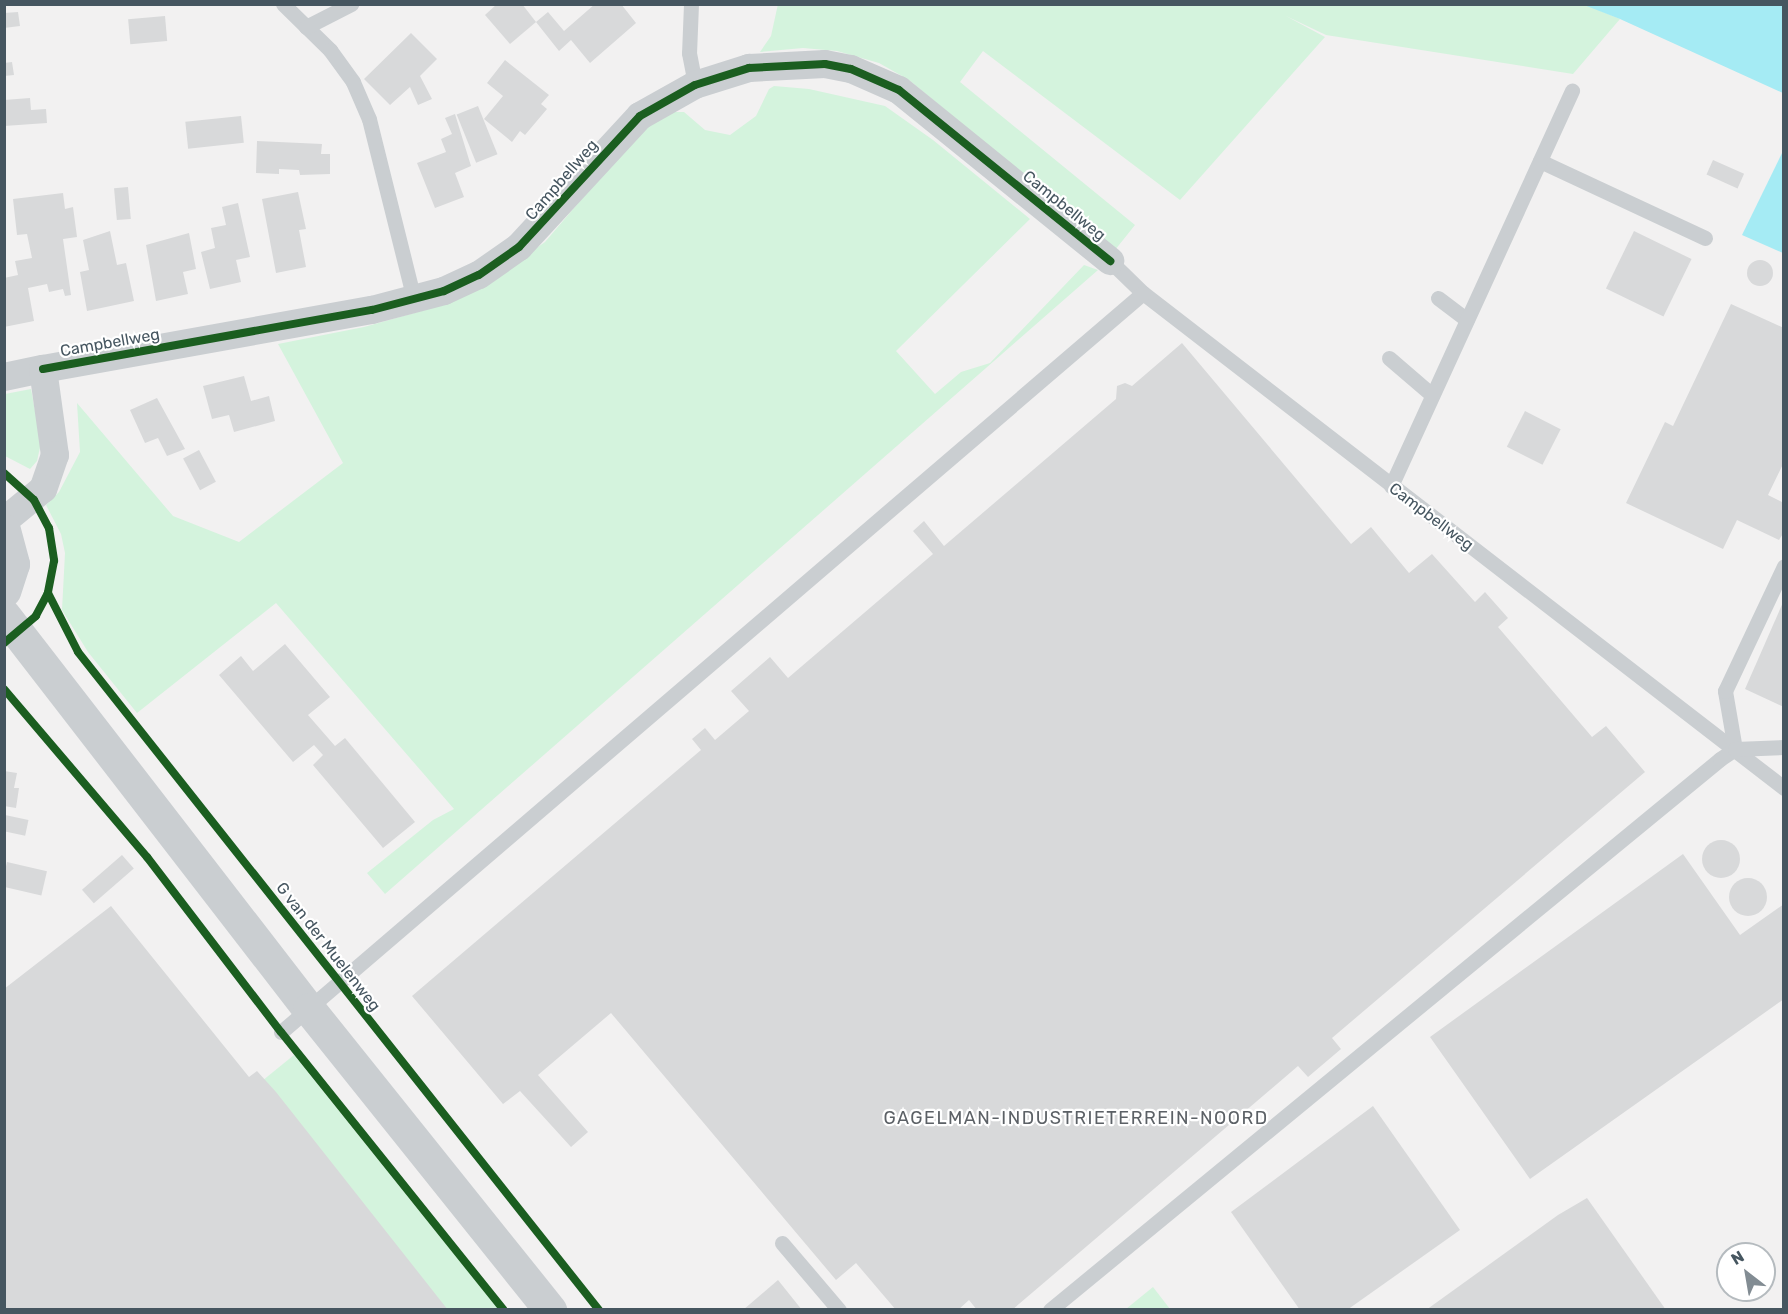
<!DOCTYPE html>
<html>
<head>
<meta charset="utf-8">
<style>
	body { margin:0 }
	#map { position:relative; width:1788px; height:1314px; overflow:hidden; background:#f2f1f1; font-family:Rubik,sans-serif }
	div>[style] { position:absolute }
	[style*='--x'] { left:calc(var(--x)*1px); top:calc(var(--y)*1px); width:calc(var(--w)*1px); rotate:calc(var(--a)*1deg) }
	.green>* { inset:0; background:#d4f3dd }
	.water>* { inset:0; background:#a5ebf4 }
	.building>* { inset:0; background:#d8d9da; transform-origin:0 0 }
	.round { border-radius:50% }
	.service>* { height:15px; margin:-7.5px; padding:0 7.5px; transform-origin:7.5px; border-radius:7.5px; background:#caced1 }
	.minor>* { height:28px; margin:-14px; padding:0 14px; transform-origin:14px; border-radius:14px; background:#caced1 }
	.tertiary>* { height:33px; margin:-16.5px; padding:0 16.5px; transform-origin:16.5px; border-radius:16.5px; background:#caced1 }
	.cycleway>* { height:8px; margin:-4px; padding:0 4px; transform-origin:4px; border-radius:4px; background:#1b5e20 }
	span { translate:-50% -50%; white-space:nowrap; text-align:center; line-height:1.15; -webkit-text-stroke:4.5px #fff; paint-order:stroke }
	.street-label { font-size:16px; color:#465660 }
	.neighbourhood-label { font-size:18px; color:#5c6166; letter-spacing:1.5px }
	.frame { position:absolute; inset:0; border:6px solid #465660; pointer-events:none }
	.north { position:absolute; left:1716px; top:1242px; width:60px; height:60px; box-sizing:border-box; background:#fff; border:2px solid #b5bbbf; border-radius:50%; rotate:329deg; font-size:16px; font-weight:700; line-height:24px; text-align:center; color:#465660 }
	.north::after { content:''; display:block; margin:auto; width:21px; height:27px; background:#828c93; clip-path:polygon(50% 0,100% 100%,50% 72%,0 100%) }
</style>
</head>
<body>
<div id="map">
	<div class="green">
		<div style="clip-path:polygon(778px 4px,1584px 4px,1620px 19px,1573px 74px,1326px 35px,1286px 16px,1325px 37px,1180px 200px,983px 51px,960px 82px,1135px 225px,1115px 250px,909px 80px,879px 63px,837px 51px,803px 48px,760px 52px,771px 36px)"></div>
		<div style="clip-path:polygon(774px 86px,809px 89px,885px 106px,933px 140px,1030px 219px,896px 351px,935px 394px,961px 372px,990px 363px,1084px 265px,1098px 270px,385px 894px,367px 873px,433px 820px,454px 809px,276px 603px,137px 713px,88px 652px,62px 610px,65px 553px,61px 534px,46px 505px,59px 492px,80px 452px,77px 403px,173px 516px,239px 542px,343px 463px,278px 344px,364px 327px,425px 310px,512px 265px,545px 242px,638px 133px,672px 112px,684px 112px,705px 130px,730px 135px,756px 116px,769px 89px)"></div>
		<div style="clip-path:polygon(31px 389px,41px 443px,37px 461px,30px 469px,5px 456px,5px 394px)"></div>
		<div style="clip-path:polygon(294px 1055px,498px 1309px,441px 1309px,262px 1081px)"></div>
		<div style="clip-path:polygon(1153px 1287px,1170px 1309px,1126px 1309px)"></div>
	</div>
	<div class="water">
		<div style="clip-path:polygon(1584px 5px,1782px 5px,1783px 93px,1620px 19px)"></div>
		<div style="clip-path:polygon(1783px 151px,1783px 253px,1742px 235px)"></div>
	</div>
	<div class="building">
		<div style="clip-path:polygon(497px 4px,522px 4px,536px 22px,510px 44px,485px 15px)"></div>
		<div style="clip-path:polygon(595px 4px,621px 4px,636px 23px,590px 63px,571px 40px,559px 51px,536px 22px,548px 12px,564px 31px)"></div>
		<div style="clip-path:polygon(18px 12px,20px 26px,4px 28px,4px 13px)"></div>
		<div style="left:165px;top:16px;width:25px;height:37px;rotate:85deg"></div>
		<div style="clip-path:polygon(411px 33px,437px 59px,420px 76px,432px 99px,418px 105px,410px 87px,390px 105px,364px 79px)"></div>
		<div style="clip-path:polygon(505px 60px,549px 95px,541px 104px,547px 109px,525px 135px,520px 131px,512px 142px,484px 119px,503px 96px,487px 83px)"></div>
		<div style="clip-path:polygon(12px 62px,14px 75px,4px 76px,4px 63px)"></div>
		<div style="clip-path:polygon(30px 98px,31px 110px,46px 109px,47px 123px,4px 126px,4px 100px)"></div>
		<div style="left:478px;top:106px;width:52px;height:23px;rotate:68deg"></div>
		<div style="clip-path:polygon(455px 114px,471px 166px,455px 173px,464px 197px,435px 208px,417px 163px,446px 152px,441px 139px,452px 134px,445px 118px)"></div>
		<div style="left:241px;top:116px;width:27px;height:56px;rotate:84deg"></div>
		<div style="clip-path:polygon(257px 141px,322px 144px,321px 154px,330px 154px,330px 174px,300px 175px,299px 170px,279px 169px,279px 174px,256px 173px)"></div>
		<div style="left:1713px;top:160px;width:34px;height:16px;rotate:24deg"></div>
		<div style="left:128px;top:187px;width:32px;height:14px;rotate:85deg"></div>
		<div style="clip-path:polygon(298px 192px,306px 229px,299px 230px,306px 267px,276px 273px,262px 199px)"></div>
		<div style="clip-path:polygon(63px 193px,65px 209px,73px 207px,77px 237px,63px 239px,71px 295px,65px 296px,63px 289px,49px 292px,47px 284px,28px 288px,34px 321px,4px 327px,4px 278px,18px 275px,15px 261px,32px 258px,27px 234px,17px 235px,13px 199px)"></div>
		<div style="clip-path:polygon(238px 203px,250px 257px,236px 260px,241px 282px,210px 289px,201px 252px,215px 248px,211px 228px,226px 225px,222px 207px)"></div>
		<div style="clip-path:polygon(110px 231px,117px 265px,126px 263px,134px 301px,87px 311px,80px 272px,89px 270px,83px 240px)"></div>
		<div style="left:1634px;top:231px;width:64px;height:64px;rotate:26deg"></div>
		<div style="clip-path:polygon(189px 233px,196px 269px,183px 272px,188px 294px,156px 301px,146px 245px)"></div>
		<div class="round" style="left:1747px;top:260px;width:26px;height:26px"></div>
		<div style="clip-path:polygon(1731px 304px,1784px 328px,1784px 462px,1768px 495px,1784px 503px,1784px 532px,1779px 540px,1737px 520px,1723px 549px,1626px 503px,1665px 422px,1673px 426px)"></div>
		<div style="clip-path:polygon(1182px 343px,1351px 544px,1371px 527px,1409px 573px,1432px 554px,1475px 602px,1485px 592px,1508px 618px,1498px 627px,1592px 737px,1606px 726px,1645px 772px,1332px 1038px,1341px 1049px,1308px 1077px,1298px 1066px,1012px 1310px,977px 1310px,969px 1300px,958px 1310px,896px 1310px,856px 1263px,836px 1280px,611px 1013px,538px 1075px,588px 1132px,571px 1147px,520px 1091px,503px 1104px,412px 996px,701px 750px,692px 739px,705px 728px,715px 740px,749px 711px,731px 691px,770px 657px,788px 678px,933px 554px,913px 531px,924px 521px,944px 546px,1116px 399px,1117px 386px,1125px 383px,1132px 386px)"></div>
		<div style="clip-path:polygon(244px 376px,251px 401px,269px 396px,275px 421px,234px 432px,229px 415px,212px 419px,203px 386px)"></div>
		<div style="clip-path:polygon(157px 398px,185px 449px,167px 456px,158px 438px,145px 443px,130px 410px)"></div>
		<div style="left:1525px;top:411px;width:40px;height:40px;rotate:27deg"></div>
		<div style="left:199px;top:450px;width:36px;height:18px;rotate:62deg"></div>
		<div style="clip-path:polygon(1784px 600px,1784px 707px,1745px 689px)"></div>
		<div style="clip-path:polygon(285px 644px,330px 697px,308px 715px,335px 746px,345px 738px,415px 822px,383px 848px,313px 765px,323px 755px,314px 745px,293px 762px,219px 675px,241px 656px,253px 671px)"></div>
		<div style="clip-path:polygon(4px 771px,17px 773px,14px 788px,19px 788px,16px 808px,4px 806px)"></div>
		<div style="left:5px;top:815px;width:24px;height:16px;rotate:12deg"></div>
		<div class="round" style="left:1702px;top:840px;width:38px;height:38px"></div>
		<div style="clip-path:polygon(1683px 854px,1740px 935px,1784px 904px,1784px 999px,1530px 1179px,1430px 1037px)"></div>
		<div style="left:122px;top:855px;width:18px;height:53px;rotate:49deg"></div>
		<div style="left:7px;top:862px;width:41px;height:25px;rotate:13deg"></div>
		<div class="round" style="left:1729px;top:878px;width:38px;height:38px"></div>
		<div style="clip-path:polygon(111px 906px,249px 1077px,257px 1071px,276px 1092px,448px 1310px,4px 1310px,4px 989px)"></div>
		<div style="clip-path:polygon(1373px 1106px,1460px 1230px,1347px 1310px,1300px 1310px,1231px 1212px)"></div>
		<div style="clip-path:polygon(1587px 1198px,1666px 1310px,1426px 1310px,1558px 1215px)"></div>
		<div style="clip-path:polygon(778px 1280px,802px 1310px,743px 1310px)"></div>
	</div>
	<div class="service">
		<div style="--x:283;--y:4;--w:66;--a:44.4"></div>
		<div style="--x:330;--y:50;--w:39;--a:54"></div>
		<div style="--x:353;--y:82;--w:40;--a:66.6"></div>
		<div style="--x:369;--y:119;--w:186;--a:76"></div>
		<div style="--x:691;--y:4;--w:49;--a:92.3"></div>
		<div style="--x:689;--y:53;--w:33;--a:79"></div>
		<div style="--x:306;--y:27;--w:51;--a:-27.1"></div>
		<div style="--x:1540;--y:161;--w:182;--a:25"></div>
		<div style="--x:1110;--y:261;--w:46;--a:44.1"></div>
		<div style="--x:1143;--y:293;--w:810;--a:37.68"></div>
		<div style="--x:1438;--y:298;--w:36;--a:37"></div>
		<div style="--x:1389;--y:358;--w:57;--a:40.7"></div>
		<div style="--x:1391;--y:486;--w:435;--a:-65.4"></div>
		<div style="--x:1735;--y:749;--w:59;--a:-99.8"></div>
		<div style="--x:1725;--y:691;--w:138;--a:-64.7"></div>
		<div style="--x:281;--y:1032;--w:1135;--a:-40.61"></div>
		<div style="--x:782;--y:1243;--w:88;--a:49.6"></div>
		<div style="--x:1050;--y:1310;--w:867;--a:-39.43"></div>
		<div style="--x:1720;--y:759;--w:18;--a:-34"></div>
		<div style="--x:1735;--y:749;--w:49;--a:-2.3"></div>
	</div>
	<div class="minor">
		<div style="--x:43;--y:369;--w:334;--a:-10.2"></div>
		<div style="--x:372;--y:310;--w:74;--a:-14.8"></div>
		<div style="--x:444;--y:291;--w:38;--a:-25"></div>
		<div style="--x:479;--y:275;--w:49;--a:-35"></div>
		<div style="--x:519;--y:247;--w:178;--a:-47.3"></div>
		<div style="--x:640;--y:116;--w:63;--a:-29.4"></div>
		<div style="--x:695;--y:85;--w:57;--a:-17.5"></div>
		<div style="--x:749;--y:68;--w:76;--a:-3"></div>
		<div style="--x:825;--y:64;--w:26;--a:11"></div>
		<div style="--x:851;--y:69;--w:52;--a:23.6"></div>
		<div style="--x:899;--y:90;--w:272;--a:39"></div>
		<div style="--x:4;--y:377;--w:40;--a:-12"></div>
		<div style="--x:43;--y:369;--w:87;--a:82.1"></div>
		<div style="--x:55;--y:455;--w:36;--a:109"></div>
		<div style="--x:43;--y:489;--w:50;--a:140.6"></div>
	</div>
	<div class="tertiary">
		<div style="--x:4;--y:530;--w:35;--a:75"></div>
		<div style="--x:13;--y:564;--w:28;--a:108"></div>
		<div style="--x:4;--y:615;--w:498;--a:52.3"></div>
		<div style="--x:309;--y:1009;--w:386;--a:51.3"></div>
	</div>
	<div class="cycleway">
		<div style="--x:43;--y:369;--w:334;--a:-10.2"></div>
		<div style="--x:372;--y:310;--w:74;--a:-14.8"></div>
		<div style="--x:444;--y:291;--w:38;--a:-25"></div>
		<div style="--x:479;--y:275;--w:49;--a:-35"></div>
		<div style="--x:519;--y:247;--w:178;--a:-47.3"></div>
		<div style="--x:640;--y:116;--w:63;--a:-29.4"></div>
		<div style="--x:695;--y:85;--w:57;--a:-17.5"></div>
		<div style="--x:749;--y:68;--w:76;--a:-3"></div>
		<div style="--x:825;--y:64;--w:26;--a:11"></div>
		<div style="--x:851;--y:69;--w:52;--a:23.6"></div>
		<div style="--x:899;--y:90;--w:272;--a:39"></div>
		<div style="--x:4;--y:473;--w:40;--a:42"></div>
		<div style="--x:34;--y:500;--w:32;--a:62"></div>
		<div style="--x:49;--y:528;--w:33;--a:81"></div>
		<div style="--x:54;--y:561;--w:33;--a:101"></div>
		<div style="--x:48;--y:593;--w:26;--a:118"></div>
		<div style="--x:36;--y:616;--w:42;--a:139.8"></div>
		<div style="--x:48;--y:593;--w:66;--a:63"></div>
		<div style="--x:78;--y:652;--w:839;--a:51.63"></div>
		<div style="--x:4;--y:689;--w:221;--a:49.6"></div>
		<div style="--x:147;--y:857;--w:220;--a:52.6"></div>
		<div style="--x:281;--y:1032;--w:356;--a:51.3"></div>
	</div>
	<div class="street-label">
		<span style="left:562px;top:180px;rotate:-49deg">Campbellweg</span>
		<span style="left:1064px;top:206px;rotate:39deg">Campbellweg</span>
		<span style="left:110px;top:343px;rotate:-10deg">Campbellweg</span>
		<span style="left:1431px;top:517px;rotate:37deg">Campbellweg</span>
		<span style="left:328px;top:947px;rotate:52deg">G van der Muelenweg</span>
	</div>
	<div class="neighbourhood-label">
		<span style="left:1076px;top:1118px">GAGELMAN-INDUSTRIETERREIN-NOORD</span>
	</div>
	<div class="frame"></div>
	<div class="north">N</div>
</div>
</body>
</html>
